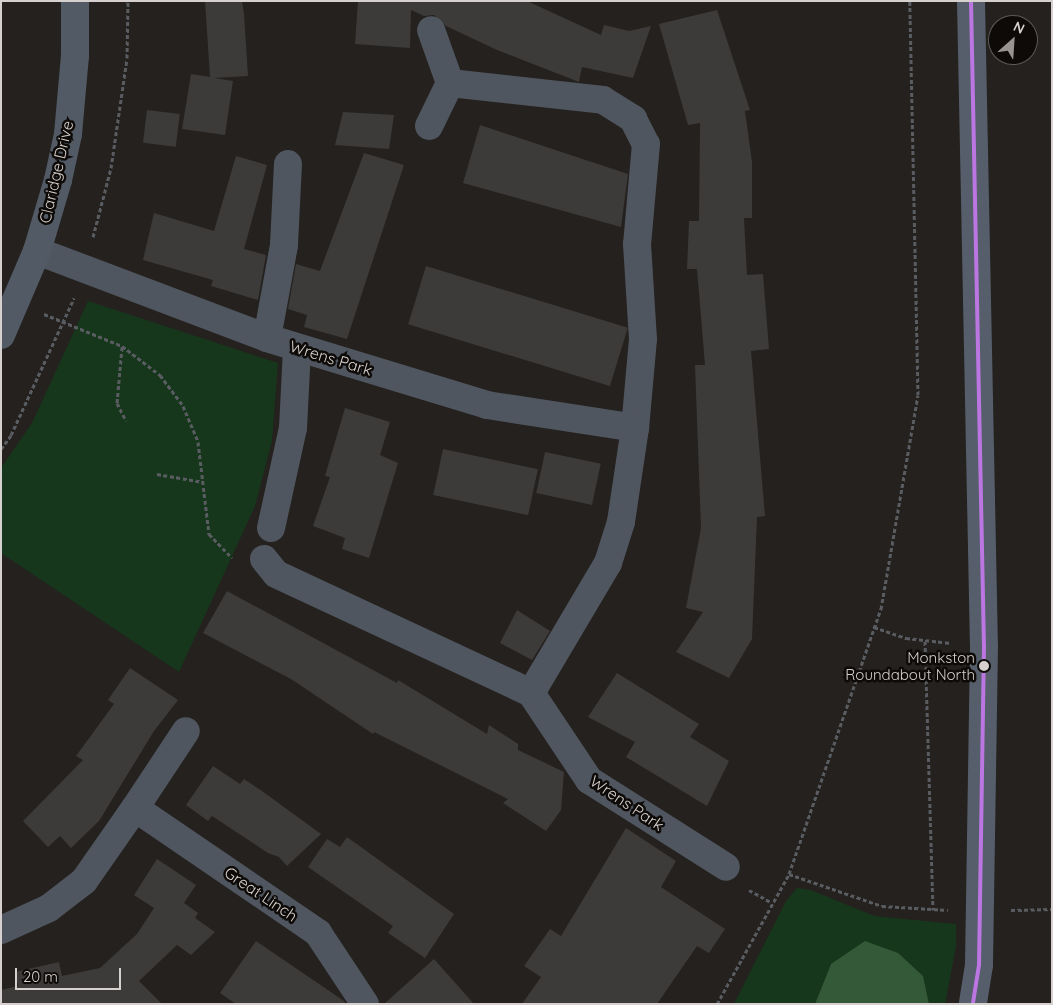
<!DOCTYPE html>
<html>
<head>
<meta charset="utf-8">
<style>
	body { margin:0 }
	#map { position:relative; width:1053px; height:1005px; overflow:hidden; background:#24211e; font-family:Quicksand,sans-serif }
	div>[style] { position:absolute }
	[style*='--x'] { left:calc(var(--x)*1px); top:calc(var(--y)*1px); width:calc(var(--w)*1px); rotate:calc(var(--a)*1deg) }
	.green>* { inset:0; background:#17371c }
	.forest>* { inset:0; background:#335938 }
	.building>* { inset:0; background:#3d3b3a; transform-origin:0 0 }
	.path>* { height:3px; margin-top:-1.5px; transform-origin:0; background:repeating-linear-gradient(90deg,#595c61 0 4px,transparent 0 6.5px) }
	.street>* { height:28px; margin:-14px; padding:0 14px; transform-origin:14px; border-radius:14px; background:#50565f }
	.secondary>* { height:28px; margin:-14px; padding:0 14px; transform-origin:14px; border-radius:14px; background:#525a65 }
	.highway>* { height:28px; margin:-14px; padding:0 14px; transform-origin:14px; border-radius:14px; background:#555e6a }
	.bus-1>* { height:4px; margin:-2px; padding:0 2px; transform-origin:2px; border-radius:2px; background:#bc76e2 }
	.dots>* { width:14px; height:14px; translate:-50% -50%; box-sizing:border-box; border:2px solid #0d0a08; border-radius:50% }
	span { translate:-50% -50%; white-space:nowrap; text-align:center; line-height:1.15; -webkit-text-stroke:5px #0d0a08; paint-order:stroke }
	.bus-label { font-size:15px; color:#d6d1ce }
	.right { translate:-100% -50%; text-align:right }
	.street-label { font-size:16px; color:#d6d1ce }
	.frame { position:absolute; inset:0; border:2px solid #d6d1ce; pointer-events:none }
	.north { position:absolute; left:988px; top:15px; width:50px; height:50px; box-sizing:border-box; background:#0d0a08; border:1px solid #5d5a57; border-radius:50%; rotate:26deg; font-size:14px; font-weight:700; line-height:20px; text-align:center; color:#d6d1ce }
	.north::after { content:''; display:block; margin:auto; width:18px; height:22px; background:#989390; clip-path:polygon(50% 0,100% 100%,50% 72%,0 100%) }
	.scale { position:absolute; left:15px; top:968px; width:106px; height:22px; box-sizing:border-box; border:2px solid #d6d1ce; border-top:0; padding-left:6px; font-size:15px; line-height:18px; white-space:nowrap; color:#d6d1ce; -webkit-text-stroke:4px #0d0a08; paint-order:stroke }
</style>
</head>
<body>
<div id="map">
	<div class="green">
		<div style="clip-path:polygon(88px 301px,278px 363px,272px 441px,255px 506px,179px 672px,1px 553px,1px 468px,32px 423px)"></div>
		<div style="clip-path:polygon(797px 888px,811px 890px,874px 916px,956px 924px,956px 947px,945px 1004px,929px 1004px,923px 976px,831px 964px,815px 1004px,734px 1004px,786px 901px)"></div>
	</div>
	<div class="forest">
		<div style="clip-path:polygon(865px 941px,898px 953px,923px 976px,929px 1004px,815px 1004px,831px 964px)"></div>
	</div>
	<div class="building">
		<div style="clip-path:polygon(205px 1px,242px 1px,244px 14px,248px 76px,214px 78px,233px 81px,225px 135px,182px 129px,191px 74px,210px 77px)"></div>
		<div style="clip-path:polygon(358px 1px,527px 1px,601px 35px,604px 25px,629px 31px,651px 26px,633px 78px,582px 67px,579px 82px,497px 50px,446px 26px,434px 15px,424px 16px,411px 10px,410px 48px,355px 44px)"></div>
		<div style="clip-path:polygon(717px 10px,750px 110px,745px 111px,752px 162px,752px 218px,744px 218px,747px 275px,763px 274px,769px 349px,751px 351px,765px 516px,757px 517px,752px 639px,729px 678px,676px 652px,703px 612px,686px 608px,701px 528px,695px 365px,705px 365px,697px 269px,687px 269px,689px 221px,699px 221px,700px 123px,688px 125px,659px 24px)"></div>
		<div style="left:147px;top:110px;width:33px;height:33px;rotate:7deg"></div>
		<div style="clip-path:polygon(343px 112px,394px 115px,389px 149px,335px 145px)"></div>
		<div style="clip-path:polygon(480px 125px,628px 174px,621px 227px,463px 183px)"></div>
		<div style="clip-path:polygon(364px 153px,404px 165px,347px 339px,304px 327px,307px 315px,288px 309px,296px 264px,320px 271px)"></div>
		<div style="clip-path:polygon(236px 156px,267px 165px,244px 249px,266px 255px,258px 300px,211px 286px,213px 280px,143px 260px,154px 213px,214px 231px)"></div>
		<div style="left:426px;top:266px;width:211px;height:61px;rotate:17deg"></div>
		<div style="clip-path:polygon(345px 408px,390px 422px,380px 455px,398px 463px,369px 558px,342px 549px,345px 538px,313px 526px,330px 477px,325px 476px)"></div>
		<div style="left:443px;top:449px;width:97px;height:47px;rotate:12deg"></div>
		<div style="left:545px;top:452px;width:57px;height:42px;rotate:12deg"></div>
		<div style="clip-path:polygon(227px 591px,397px 683px,398px 680px,487px 734px,489px 725px,518px 744px,518px 750px,564px 772px,561px 810px,546px 831px,503px 803px,508px 799px,374px 732px,373px 734px,291px 679px,203px 633px)"></div>
		<div style="clip-path:polygon(517px 610px,550px 631px,532px 660px,500px 643px)"></div>
		<div style="clip-path:polygon(130px 668px,178px 700px,154px 731px,99px 821px,71px 848px,60px 836px,48px 847px,23px 821px,83px 760px,76px 756px,114px 704px,108px 700px)"></div>
		<div style="clip-path:polygon(617px 673px,699px 724px,690px 737px,729px 761px,707px 806px,626px 757px,635px 742px,588px 717px)"></div>
		<div style="clip-path:polygon(213px 766px,240px 784px,244px 779px,262px 791px,321px 834px,287px 866px,279px 857px,268px 853px,212px 816px,208px 821px,186px 805px)"></div>
		<div style="clip-path:polygon(626px 828px,676px 861px,661px 887px,725px 929px,709px 953px,697px 946px,657px 1004px,522px 1004px,541px 977px,524px 966px,550px 929px,561px 936px)"></div>
		<div style="clip-path:polygon(347px 837px,454px 914px,425px 958px,388px 933px,393px 926px,308px 867px,327px 839px,340px 847px)"></div>
		<div style="clip-path:polygon(157px 859px,196px 885px,184px 903px,198px 913px,195px 918px,215px 932px,191px 955px,177px 945px,139px 981px,162px 1004px,1px 1004px,1px 990px,18px 986px,15px 972px,59px 962px,62px 976px,100px 968px,137px 934px,154px 908px,134px 895px)"></div>
		<div style="clip-path:polygon(256px 941px,344px 1001px,346px 1004px,236px 1004px,220px 993px)"></div>
		<div style="clip-path:polygon(434px 959px,474px 1004px,384px 1004px)"></div>
	</div>
	<div class="path">
		<div style="--x:93;--y:237;--w:71;--a:-75.4"></div>
		<div style="--x:111;--y:168;--w:111;--a:-81.7"></div>
		<div style="--x:127;--y:58;--w:57;--a:-89"></div>
		<div style="--x:44;--y:314;--w:84;--a:22.3"></div>
		<div style="--x:122;--y:346;--w:48;--a:37.3"></div>
		<div style="--x:160;--y:375;--w:39;--a:53"></div>
		<div style="--x:183;--y:406;--w:39;--a:67"></div>
		<div style="--x:198;--y:442;--w:93;--a:83.2"></div>
		<div style="--x:209;--y:534;--w:33;--a:46"></div>
		<div style="--x:122;--y:347;--w:56;--a:95.1"></div>
		<div style="--x:117;--y:403;--w:20;--a:63"></div>
		<div style="--x:1;--y:449;--w:17;--a:-54"></div>
		<div style="--x:11;--y:435;--w:151;--a:-65.3"></div>
		<div style="--x:157;--y:474;--w:47;--a:9.9"></div>
		<div style="--x:874;--y:627;--w:34;--a:19"></div>
		<div style="--x:906;--y:638;--w:45;--a:6.3"></div>
		<div style="--x:925;--y:641;--w:269;--a:88.3"></div>
		<div style="--x:789;--y:874;--w:98;--a:19"></div>
		<div style="--x:882;--y:906;--w:66;--a:3.5"></div>
		<div style="--x:749;--y:890;--w:26;--a:29"></div>
		<div style="--x:1011;--y:910;--w:41;--a:-1.4"></div>
		<div style="--x:717;--y:1004;--w:149;--a:-61"></div>
		<div style="--x:789;--y:874;--w:281;--a:-70.9"></div>
		<div style="--x:881;--y:609;--w:217;--a:-80.2"></div>
		<div style="--x:918;--y:395;--w:394;--a:-91.2"></div>
	</div>
	<div class="street">
		<div style="--x:450;--y:83;--w:154;--a:6.3"></div>
		<div style="--x:603;--y:100;--w:36;--a:32"></div>
		<div style="--x:633;--y:119;--w:28;--a:63"></div>
		<div style="--x:646;--y:144;--w:100;--a:95.1"></div>
		<div style="--x:637;--y:244;--w:95;--a:86.4"></div>
		<div style="--x:643;--y:339;--w:89;--a:95.1"></div>
		<div style="--x:429;--y:126;--w:48;--a:-64"></div>
		<div style="--x:450;--y:83;--w:56;--a:-109.7"></div>
		<div style="--x:37;--y:251;--w:246;--a:20.7"></div>
		<div style="--x:267;--y:338;--w:230;--a:16.9"></div>
		<div style="--x:487;--y:405;--w:150;--a:8.8"></div>
		<div style="--x:635;--y:428;--w:95;--a:98.5"></div>
		<div style="--x:621;--y:522;--w:43;--a:107.6"></div>
		<div style="--x:608;--y:563;--w:151;--a:120.6"></div>
		<div style="--x:531;--y:693;--w:105;--a:56.3"></div>
		<div style="--x:589;--y:780;--w:162;--a:32.4"></div>
		<div style="--x:267;--y:338;--w:95;--a:-79.6"></div>
		<div style="--x:284;--y:245;--w:81;--a:-87.2"></div>
		<div style="--x:271;--y:528;--w:102;--a:-77.6"></div>
		<div style="--x:293;--y:428;--w:79;--a:-87.1"></div>
		<div style="--x:264;--y:559;--w:19;--a:51"></div>
		<div style="--x:276;--y:574;--w:281;--a:25"></div>
		<div style="--x:135;--y:808;--w:92;--a:-56.5"></div>
		<div style="--x:1;--y:930;--w:53;--a:-24.6"></div>
		<div style="--x:49;--y:908;--w:44;--a:-37.6"></div>
		<div style="--x:84;--y:881;--w:89;--a:-55.1"></div>
		<div style="--x:135;--y:808;--w:222;--a:34.3"></div>
		<div style="--x:318;--y:933;--w:85;--a:56.5"></div>
	</div>
	<div class="secondary">
		<div style="--x:1;--y:335;--w:91;--a:-66.8"></div>
		<div style="--x:37;--y:251;--w:74;--a:-73.5"></div>
		<div style="--x:58;--y:180;--w:47;--a:-77.7"></div>
		<div style="--x:68;--y:134;--w:78;--a:-84.9"></div>
		<div style="--x:75;--y:56;--w:55;--a:-90"></div>
	</div>
	<div class="highway">
		<div style="--x:971;--y:1;--w:645;--a:88.85"></div>
		<div style="--x:984;--y:646;--w:319;--a:90.9"></div>
		<div style="--x:979;--y:965;--w:39;--a:99"></div>
	</div>
	<div class="bus-1">
		<div style="--x:971;--y:1;--w:645;--a:88.85"></div>
		<div style="--x:984;--y:646;--w:319;--a:90.9"></div>
		<div style="--x:979;--y:965;--w:39;--a:99"></div>
	</div>
	<div class="dots">
		<div style="left:984px;top:666px;background:#d6d1ce"></div>
	</div>
	<div class="bus-label">
		<span class="right" style="left:975px;top:666px">Monkston<br>Roundabout North</span>
	</div>
	<div class="street-label">
		<span style="left:56px;top:172px;rotate:-77deg">Claridge Drive</span>
		<span style="left:331px;top:358px;rotate:17deg">Wrens Park</span>
		<span style="left:627px;top:803px;rotate:34deg">Wrens Park</span>
		<span style="left:261px;top:894px;rotate:34deg">Great Linch</span>
	</div>
	<div class="frame"></div>
	<div class="north">N</div>
	<div class="scale">20 m</div>
</div>
</body>
</html>
